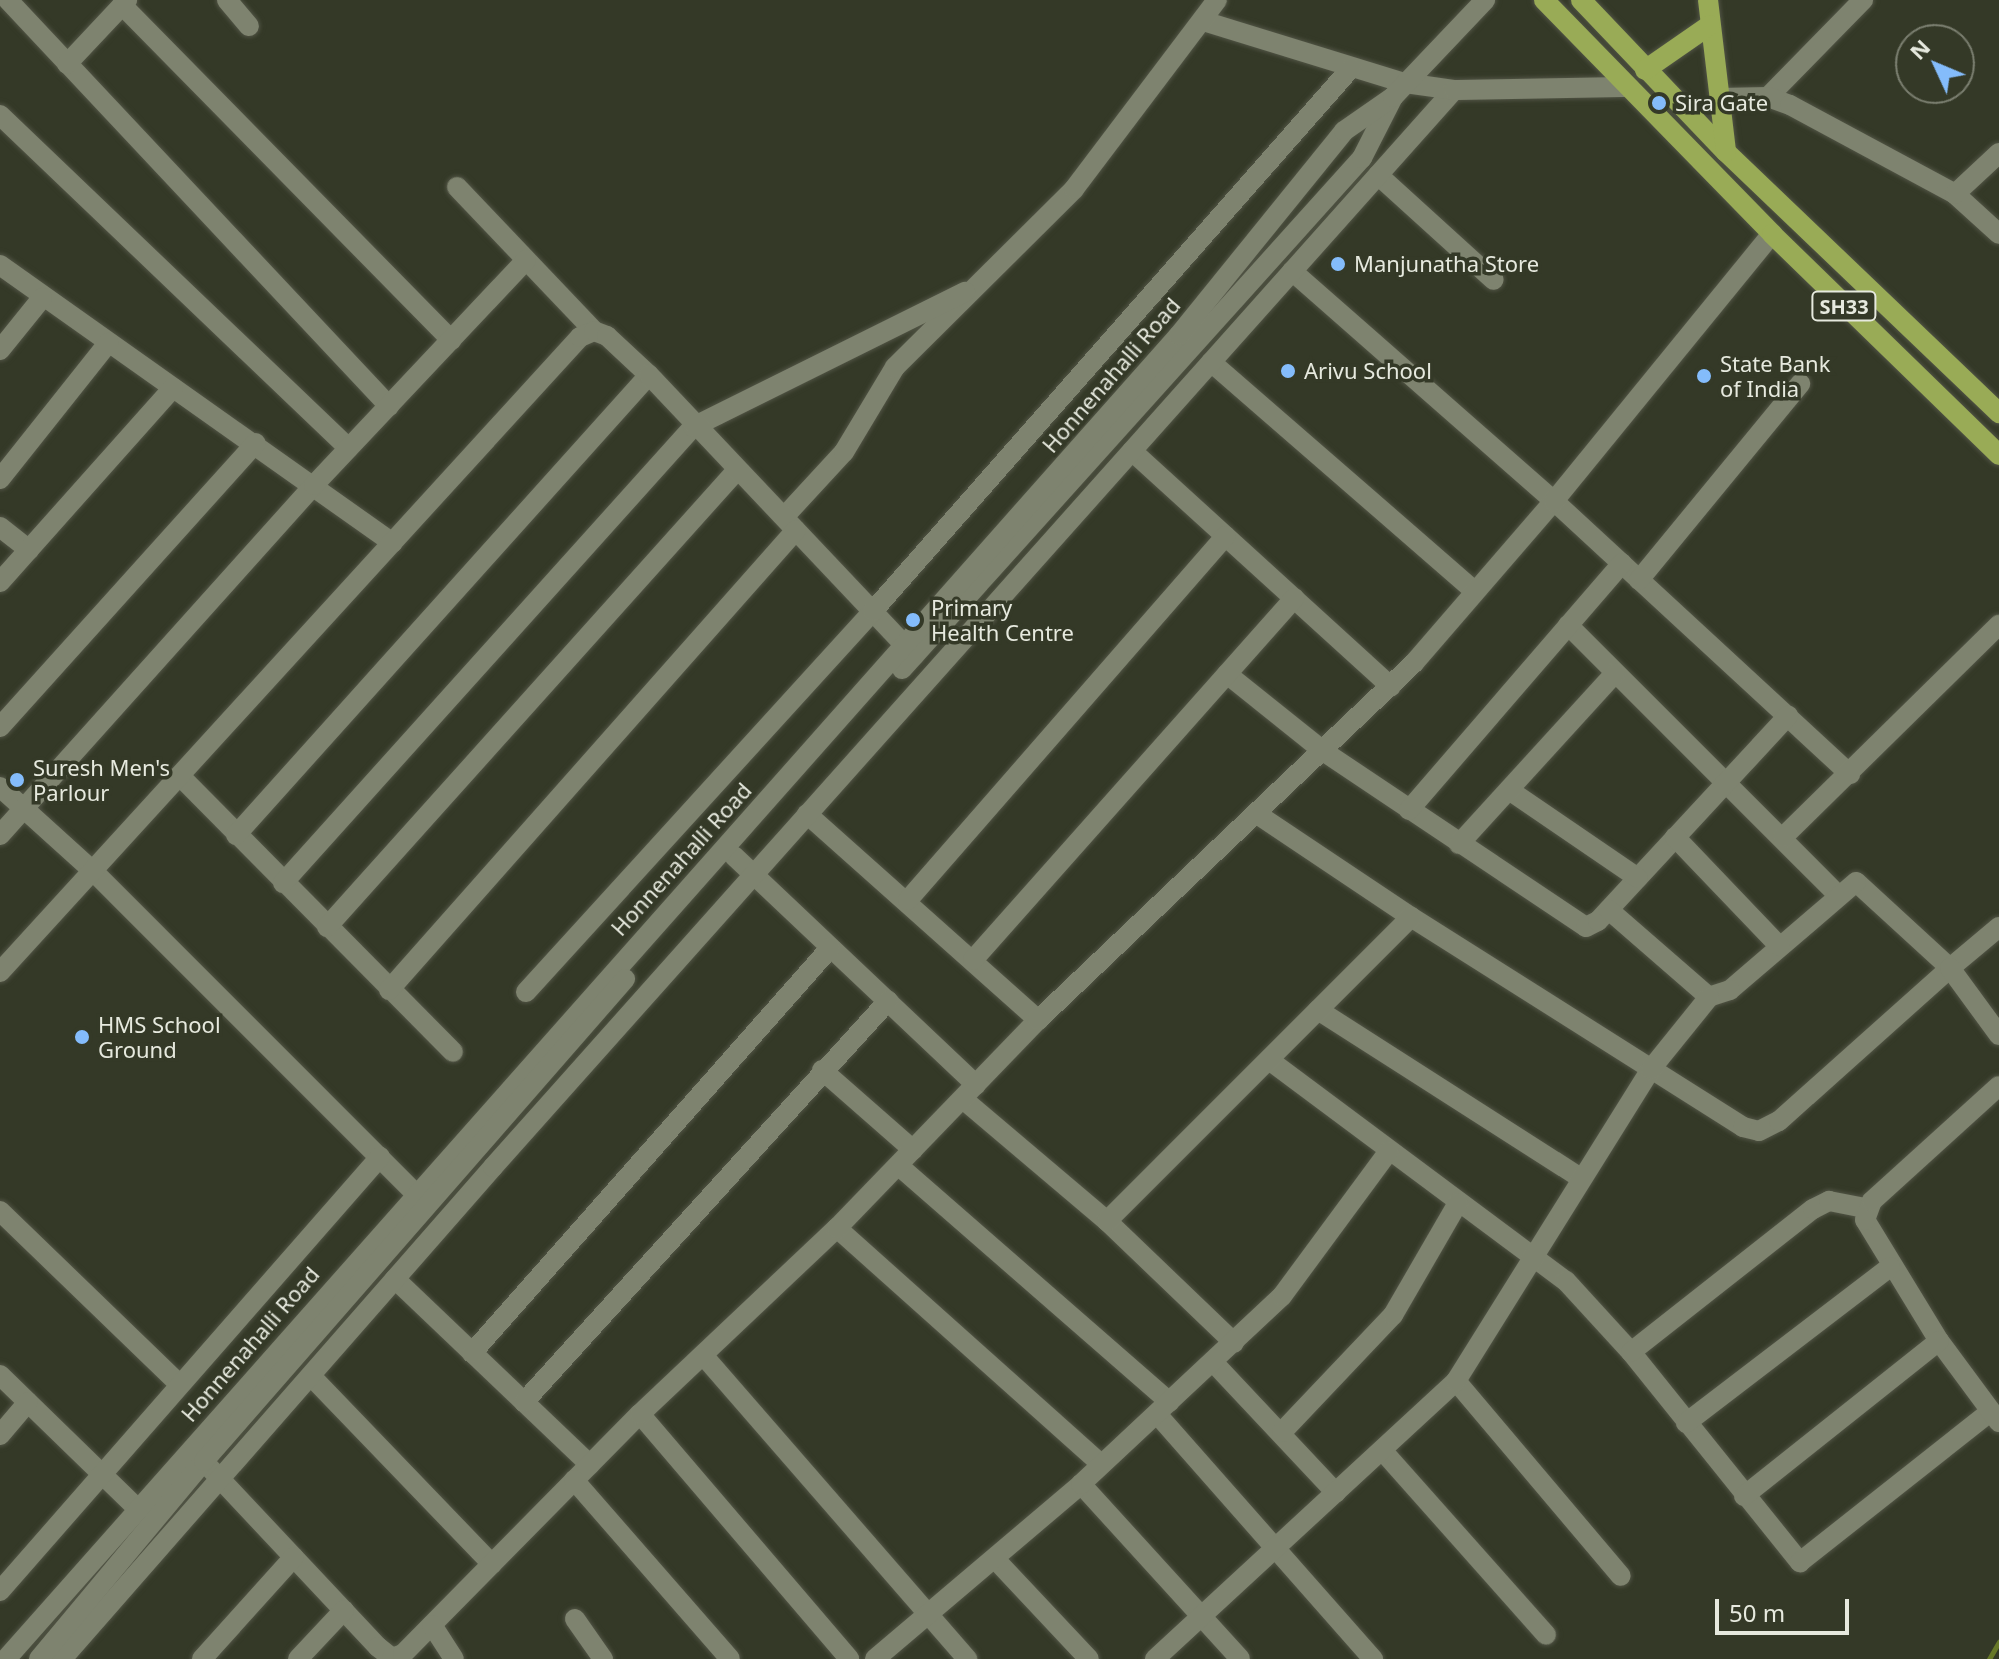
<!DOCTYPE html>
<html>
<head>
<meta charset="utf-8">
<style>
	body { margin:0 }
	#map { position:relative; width:1999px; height:1659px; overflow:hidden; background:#343927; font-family:"Noto Sans",sans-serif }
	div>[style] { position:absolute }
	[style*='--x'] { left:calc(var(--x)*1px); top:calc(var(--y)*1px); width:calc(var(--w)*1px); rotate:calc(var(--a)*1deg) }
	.stream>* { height:5px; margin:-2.5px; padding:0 2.5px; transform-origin:2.5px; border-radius:2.5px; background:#677828 }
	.roads { filter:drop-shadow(0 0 2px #515445) drop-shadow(0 0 2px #515445) }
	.minor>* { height:20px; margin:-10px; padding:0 10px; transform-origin:10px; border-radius:10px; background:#7e836f }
	.tertiary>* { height:20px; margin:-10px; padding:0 10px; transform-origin:10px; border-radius:10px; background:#7e836f }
	.primary>* { height:20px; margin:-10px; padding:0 10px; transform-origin:10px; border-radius:10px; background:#99ab56 }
	.dots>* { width:22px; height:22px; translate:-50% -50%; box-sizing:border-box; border:4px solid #343927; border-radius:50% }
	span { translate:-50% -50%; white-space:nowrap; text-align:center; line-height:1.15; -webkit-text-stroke:7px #343927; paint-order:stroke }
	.shield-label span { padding:2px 6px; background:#343927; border:2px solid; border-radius:6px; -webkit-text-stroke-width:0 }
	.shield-label { font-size:20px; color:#e6e9de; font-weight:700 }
	.poi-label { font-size:22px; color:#e6e9de }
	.left { translate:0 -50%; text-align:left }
	.street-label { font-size:22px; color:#e6e9de }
	.north { position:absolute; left:1895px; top:24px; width:80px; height:80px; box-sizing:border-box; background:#343927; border:2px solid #7b7f70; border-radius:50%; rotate:314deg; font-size:22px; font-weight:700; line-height:32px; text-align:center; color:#e6e9de }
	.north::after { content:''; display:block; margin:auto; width:28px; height:36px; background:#84bcfb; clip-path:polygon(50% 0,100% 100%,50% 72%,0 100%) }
	.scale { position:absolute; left:1715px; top:1599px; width:134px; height:36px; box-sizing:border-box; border:4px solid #e6e9de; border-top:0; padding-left:10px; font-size:24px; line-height:28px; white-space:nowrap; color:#e6e9de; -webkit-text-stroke:6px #343927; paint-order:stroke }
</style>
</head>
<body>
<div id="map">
	<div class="stream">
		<div style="--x:1989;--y:1659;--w:20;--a:-60"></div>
	</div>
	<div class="roads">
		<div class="minor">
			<div style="--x:8;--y:0;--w:557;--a:46.82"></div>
			<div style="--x:227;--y:0;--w:34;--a:50"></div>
			<div style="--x:122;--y:5;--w:470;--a:45.5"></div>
			<div style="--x:1203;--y:21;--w:211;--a:17.1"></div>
			<div style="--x:67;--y:64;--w:88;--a:-46.8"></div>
			<div style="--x:1768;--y:97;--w:136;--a:-45.6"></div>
			<div style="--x:1719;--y:98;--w:49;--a:-1.2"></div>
			<div style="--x:1768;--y:97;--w:23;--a:20"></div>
			<div style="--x:1790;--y:105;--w:187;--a:28.3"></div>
			<div style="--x:1955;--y:194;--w:59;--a:42.3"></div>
			<div style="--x:0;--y:115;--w:482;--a:43.7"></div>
			<div style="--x:1378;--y:175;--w:156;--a:42.2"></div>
			<div style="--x:457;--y:187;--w:199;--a:46.4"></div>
			<div style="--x:1955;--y:194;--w:60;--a:-43"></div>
			<div style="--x:0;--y:265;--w:481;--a:35.3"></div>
			<div style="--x:1292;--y:271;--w:349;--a:41.3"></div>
			<div style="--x:1554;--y:501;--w:403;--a:42.7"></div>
			<div style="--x:0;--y:350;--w:67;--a:-51.1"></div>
			<div style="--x:1211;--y:362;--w:349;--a:41"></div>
			<div style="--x:1132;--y:451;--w:350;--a:42.3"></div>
			<div style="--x:0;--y:479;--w:174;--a:-51.5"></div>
			<div style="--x:784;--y:517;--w:88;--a:-47.3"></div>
			<div style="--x:844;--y:452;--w:99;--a:-59"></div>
			<div style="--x:895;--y:367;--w:252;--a:-44.8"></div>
			<div style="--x:1074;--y:189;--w:237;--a:-52.9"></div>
			<div style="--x:0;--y:527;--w:37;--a:38"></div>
			<div style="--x:1639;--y:580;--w:254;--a:-50.6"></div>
			<div style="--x:0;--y:582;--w:260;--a:-48.3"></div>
			<div style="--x:1568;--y:625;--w:380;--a:45"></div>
			<div style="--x:1227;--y:674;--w:123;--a:38.7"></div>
			<div style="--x:1323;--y:751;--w:316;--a:33.8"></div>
			<div style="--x:1586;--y:927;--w:13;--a:-27"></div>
			<div style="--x:1598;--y:921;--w:280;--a:-47.2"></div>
			<div style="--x:0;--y:727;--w:382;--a:-48"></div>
			<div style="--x:180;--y:776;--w:388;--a:45.3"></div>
			<div style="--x:0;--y:787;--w:125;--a:42.1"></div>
			<div style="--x:93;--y:871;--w:455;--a:45"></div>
			<div style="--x:1509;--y:790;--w:156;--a:34.3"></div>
			<div style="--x:1409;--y:810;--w:326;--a:-49.2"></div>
			<div style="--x:807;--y:814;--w:310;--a:41.7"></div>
			<div style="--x:1257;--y:814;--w:185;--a:33.8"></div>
			<div style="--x:1411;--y:917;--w:393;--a:32.3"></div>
			<div style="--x:1743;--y:1127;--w:16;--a:14"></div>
			<div style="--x:1759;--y:1131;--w:22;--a:-27"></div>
			<div style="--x:1779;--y:1121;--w:229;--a:-41.8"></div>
			<div style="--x:1950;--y:968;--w:127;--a:-137.5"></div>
			<div style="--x:1856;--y:882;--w:166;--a:139.4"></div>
			<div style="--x:1730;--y:990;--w:22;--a:162"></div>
			<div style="--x:1709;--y:997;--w:133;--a:-139"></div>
			<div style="--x:0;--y:835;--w:470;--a:-48.1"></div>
			<div style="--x:314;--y:485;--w:309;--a:-46.7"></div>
			<div style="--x:236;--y:835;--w:618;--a:-48.08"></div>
			<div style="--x:1675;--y:837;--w:151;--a:46.3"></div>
			<div style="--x:1783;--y:837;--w:303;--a:-44.5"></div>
			<div style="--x:1459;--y:844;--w:231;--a:-47.6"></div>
			<div style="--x:734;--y:856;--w:333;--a:43.4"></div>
			<div style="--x:283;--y:883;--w:613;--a:-48.04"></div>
			<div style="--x:693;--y:427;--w:304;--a:-26.4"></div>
			<div style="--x:908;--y:900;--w:483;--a:-48.9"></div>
			<div style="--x:327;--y:927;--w:614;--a:-48.1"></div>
			<div style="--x:1999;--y:927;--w:64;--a:140.1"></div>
			<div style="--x:1950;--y:968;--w:83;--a:53.8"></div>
			<div style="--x:973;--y:960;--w:484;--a:-48.4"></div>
			<div style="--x:0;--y:972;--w:860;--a:-47.59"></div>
			<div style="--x:580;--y:337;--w:15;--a:-23"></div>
			<div style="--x:594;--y:331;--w:14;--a:21"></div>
			<div style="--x:607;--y:336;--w:57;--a:42.9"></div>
			<div style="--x:649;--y:375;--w:386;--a:46.6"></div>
			<div style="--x:389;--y:990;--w:614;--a:-48.5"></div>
			<div style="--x:526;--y:992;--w:515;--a:-47.67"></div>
			<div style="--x:873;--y:611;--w:723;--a:-48.64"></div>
			<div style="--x:1318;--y:1010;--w:312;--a:32.6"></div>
			<div style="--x:1269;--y:1060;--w:370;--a:36.7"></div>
			<div style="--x:1566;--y:1281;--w:96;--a:47.5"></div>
			<div style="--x:1631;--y:1352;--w:270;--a:51.2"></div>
			<div style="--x:1800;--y:1562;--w:243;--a:-38.3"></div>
			<div style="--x:822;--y:1070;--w:121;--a:41.3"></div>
			<div style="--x:963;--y:1099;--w:189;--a:40.3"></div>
			<div style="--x:1107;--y:1221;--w:176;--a:43.8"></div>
			<div style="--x:899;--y:1166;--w:359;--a:41.1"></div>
			<div style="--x:0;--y:1211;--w:249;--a:44"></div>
			<div style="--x:1107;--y:1221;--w:430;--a:-45"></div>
			<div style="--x:837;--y:1228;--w:354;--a:41.8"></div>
			<div style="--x:395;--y:1279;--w:269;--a:43.6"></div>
			<div style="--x:1631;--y:1352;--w:231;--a:-38.2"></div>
			<div style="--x:1813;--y:1209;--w:18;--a:-27"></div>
			<div style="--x:1829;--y:1201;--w:37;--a:11"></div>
			<div style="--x:472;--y:1353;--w:541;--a:-48.52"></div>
			<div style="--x:703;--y:1355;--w:403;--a:49"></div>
			<div style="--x:1214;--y:1363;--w:178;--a:46.8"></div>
			<div style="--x:0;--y:1375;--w:191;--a:44.2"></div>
			<div style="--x:311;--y:1376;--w:261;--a:46.1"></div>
			<div style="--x:1456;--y:1381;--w:255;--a:49.8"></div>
			<div style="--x:524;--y:1402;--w:542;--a:-47.77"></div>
			<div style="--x:640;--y:1414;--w:322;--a:49.5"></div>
			<div style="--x:1157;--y:1414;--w:327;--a:48.6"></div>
			<div style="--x:1999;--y:1422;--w:101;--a:-126.5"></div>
			<div style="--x:1939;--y:1341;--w:142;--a:-121.4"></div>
			<div style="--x:1865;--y:1220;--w:20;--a:-70"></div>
			<div style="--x:1872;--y:1201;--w:171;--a:-42.2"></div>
			<div style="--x:1686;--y:1423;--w:257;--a:-37.4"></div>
			<div style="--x:1282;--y:1432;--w:161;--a:-46.5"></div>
			<div style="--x:1393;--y:1315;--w:129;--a:-59.9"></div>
			<div style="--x:0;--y:1435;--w:43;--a:-49.7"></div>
			<div style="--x:193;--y:1450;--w:270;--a:46.8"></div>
			<div style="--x:378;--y:1647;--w:18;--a:38"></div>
			<div style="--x:392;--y:1658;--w:12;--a:-20"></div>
			<div style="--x:403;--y:1654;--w:337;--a:-45.4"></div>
			<div style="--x:640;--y:1414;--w:271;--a:-43.4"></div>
			<div style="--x:837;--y:1228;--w:289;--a:-46"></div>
			<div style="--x:1038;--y:1020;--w:518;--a:-43.52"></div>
			<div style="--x:1414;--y:663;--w:214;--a:-49.2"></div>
			<div style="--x:1554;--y:501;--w:345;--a:-50.8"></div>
			<div style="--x:1382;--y:1450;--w:247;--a:48.4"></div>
			<div style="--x:574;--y:1480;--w:237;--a:48.9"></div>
			<div style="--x:1081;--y:1484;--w:236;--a:47.7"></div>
			<div style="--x:1744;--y:1496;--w:249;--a:-38.5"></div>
			<div style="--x:995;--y:1559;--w:137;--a:46.8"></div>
			<div style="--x:0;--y:1591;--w:577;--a:-48.8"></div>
			<div style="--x:575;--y:1619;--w:49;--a:55"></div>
			<div style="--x:432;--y:1625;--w:40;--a:57.1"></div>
			<div style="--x:62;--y:1659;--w:654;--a:-48.78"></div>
			<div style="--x:493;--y:1167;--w:1443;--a:-48.26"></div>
			<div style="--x:202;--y:1659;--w:137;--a:-48"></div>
			<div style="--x:298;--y:1659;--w:67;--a:-46.8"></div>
			<div style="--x:875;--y:1659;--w:270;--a:-40.3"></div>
			<div style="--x:1081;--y:1484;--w:275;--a:-43.1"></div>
			<div style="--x:1282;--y:1296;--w:180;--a:-53.6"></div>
			<div style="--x:1155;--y:1659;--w:410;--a:-42.7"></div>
			<div style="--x:1456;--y:1381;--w:368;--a:-58"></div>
			<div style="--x:1651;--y:1069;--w:92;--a:-51.1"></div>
		</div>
		<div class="tertiary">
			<div style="--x:1405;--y:83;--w:49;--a:8.1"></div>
			<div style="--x:1454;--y:90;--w:172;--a:-1"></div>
			<div style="--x:902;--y:669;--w:688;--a:-48.01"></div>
			<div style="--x:1362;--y:158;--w:68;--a:-63.1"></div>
			<div style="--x:6;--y:1659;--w:1769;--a:-48.46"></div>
			<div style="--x:1179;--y:335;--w:262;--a:-51"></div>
			<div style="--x:1344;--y:131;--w:60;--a:-34.8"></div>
			<div style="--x:1393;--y:97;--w:134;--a:-46.5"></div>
			<div style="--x:39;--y:1659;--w:258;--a:-50.2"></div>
			<div style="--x:204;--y:1461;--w:640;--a:-48.86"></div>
		</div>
		<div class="primary">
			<div style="--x:1544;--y:0;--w:327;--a:45.7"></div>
			<div style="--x:1772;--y:234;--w:317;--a:44.2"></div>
			<div style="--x:1581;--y:0;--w:210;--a:46.4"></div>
			<div style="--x:1726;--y:152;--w:378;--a:43.7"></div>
			<div style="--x:1708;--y:0;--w:153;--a:83.2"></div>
			<div style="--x:1645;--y:70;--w:79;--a:-34.7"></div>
		</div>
	</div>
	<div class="dots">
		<div style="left:1659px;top:103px;background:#84bcfb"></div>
		<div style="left:1338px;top:264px;background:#84bcfb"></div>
		<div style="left:1288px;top:371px;background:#84bcfb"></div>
		<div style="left:1704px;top:376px;background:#84bcfb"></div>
		<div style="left:913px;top:620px;background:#84bcfb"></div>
		<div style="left:17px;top:780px;background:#84bcfb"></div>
		<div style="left:82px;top:1037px;background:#84bcfb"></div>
	</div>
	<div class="shield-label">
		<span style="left:1844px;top:306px">SH33</span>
	</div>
	<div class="poi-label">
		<span class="left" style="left:1675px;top:103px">Sira Gate</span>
		<span class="left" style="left:1354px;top:264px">Manjunatha Store</span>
		<span class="left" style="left:1720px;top:376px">State Bank<br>of India</span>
		<span class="left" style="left:1304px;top:371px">Arivu School</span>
		<span class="left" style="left:931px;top:620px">Primary<br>Health Centre</span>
		<span class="left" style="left:33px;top:780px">Suresh Men's<br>Parlour</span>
		<span class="left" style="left:98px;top:1037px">HMS School<br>Ground</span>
	</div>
	<div class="street-label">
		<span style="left:1111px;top:375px;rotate:-49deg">Honnenahalli Road</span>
		<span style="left:681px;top:859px;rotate:-48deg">Honnenahalli Road</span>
		<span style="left:250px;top:1344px;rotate:-49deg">Honnenahalli Road</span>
	</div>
	<div class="north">N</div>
	<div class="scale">50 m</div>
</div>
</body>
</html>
